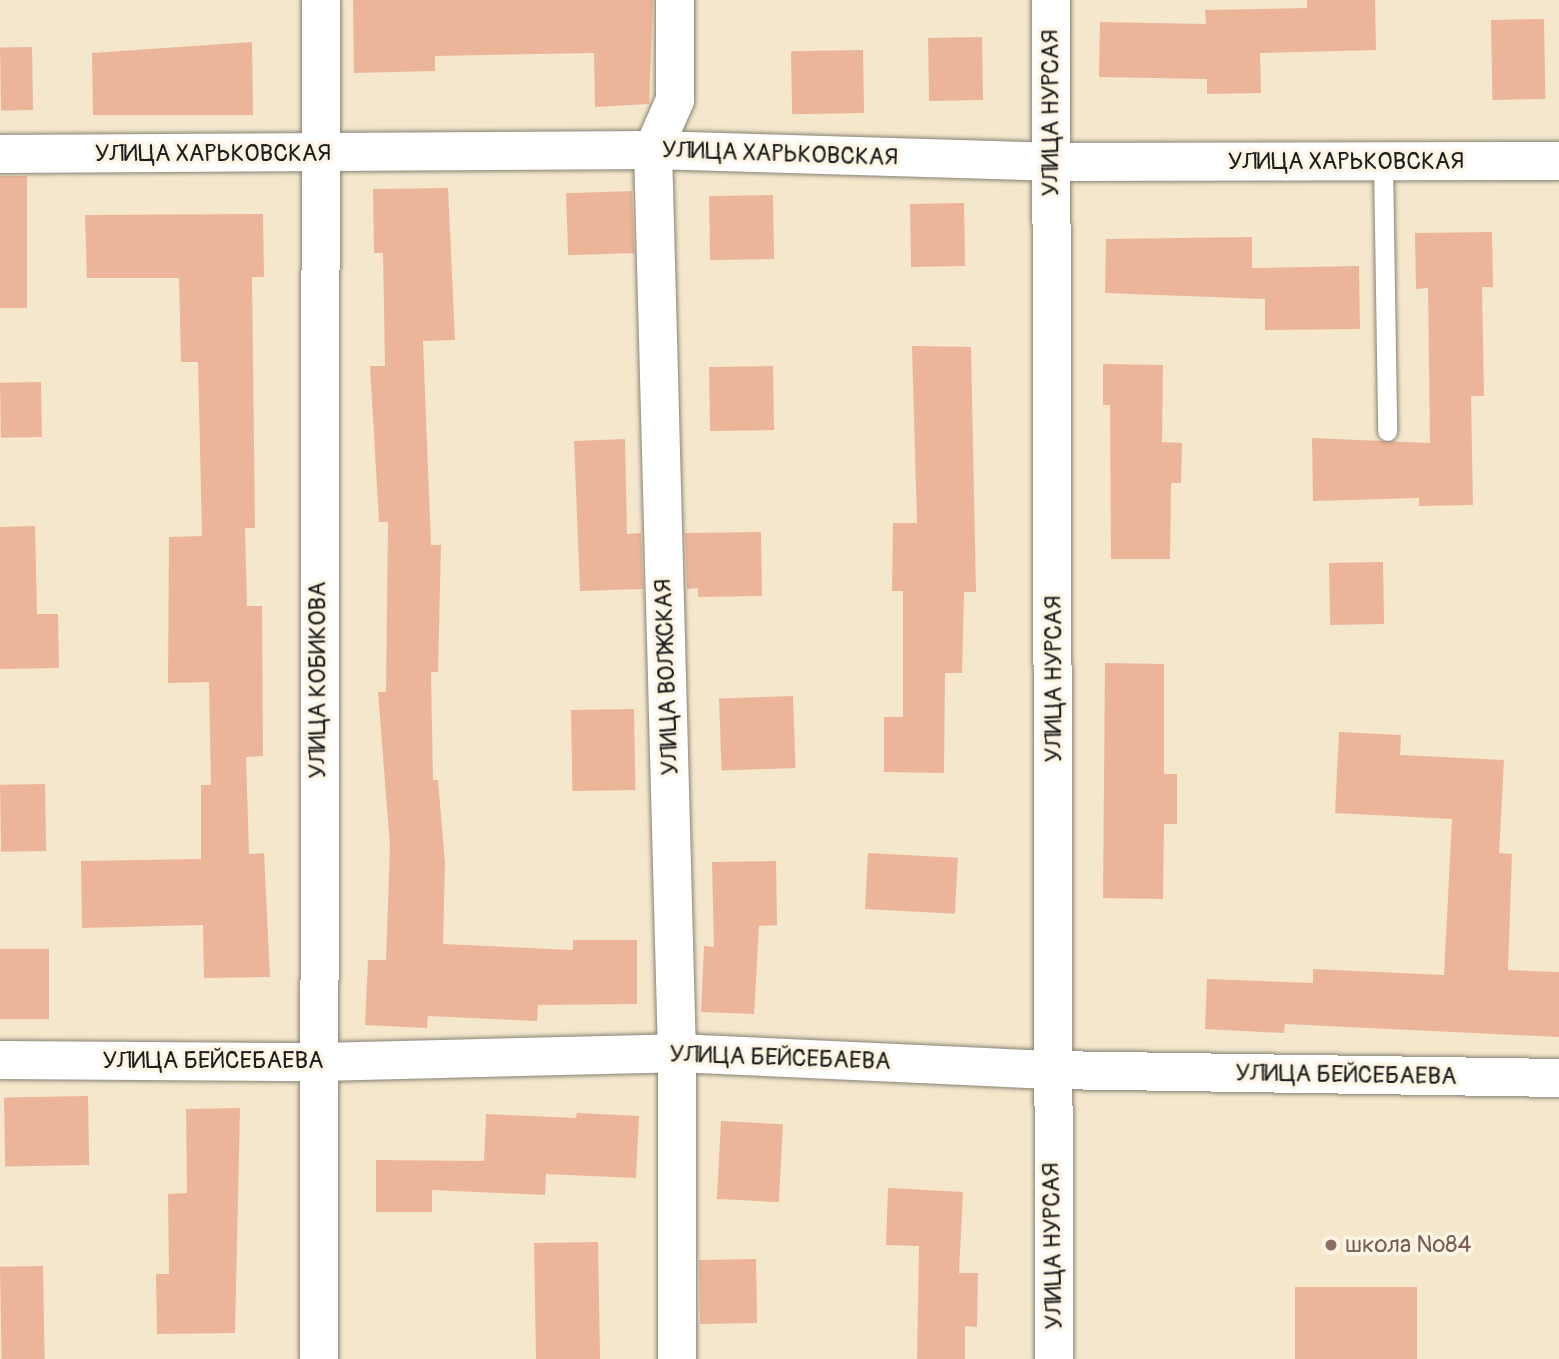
<!DOCTYPE html>
<html>
<head>
<meta charset="utf-8">
<style>
	body { margin:0 }
	#map { position:relative; width:1559px; height:1359px; overflow:hidden; background:#f4e7cc; font-family:Pangolin,sans-serif }
	div>[style] { position:absolute }
	[style*='--x'] { left:calc(var(--x)*1px); top:calc(var(--y)*1px); width:calc(var(--w)*1px); rotate:calc(var(--a)*1deg) }
	.building>* { inset:0; background:#ecb59a; transform-origin:0 0 }
	.roads { filter:drop-shadow(0 0 2px #888274) drop-shadow(0 0 2px #888274) }
	.lane>* { height:19px; margin:-9.5px; padding:0 9.5px; transform-origin:9.5px; border-radius:9.5px; background:#fff }
	.street>* { height:38px; margin:-19px; padding:0 19px; transform-origin:19px; border-radius:19px; background:#fff }
	.dots>* { width:19px; height:19px; translate:-50% -50%; box-sizing:border-box; border:4px solid #fcf5e5; border-radius:50% }
	span { translate:-50% -50%; white-space:nowrap; text-align:center; line-height:1.15; -webkit-text-stroke:7px #fcf5e5; paint-order:stroke }
	.street-label { font-size:24px; color:#1c1c1c }
	.education-label { font-size:24px; color:#785e54 }
	.left { translate:0 -50%; text-align:left }
</style>
</head>
<body>
<div id="map">
	<div class="building">
		<div style="clip-path:polygon(353px 0,653px 0,649px 104px,595px 107px,594px 53px,435px 56px,435px 71px,354px 73px)"></div>
		<div style="clip-path:polygon(1307px 0,1375px 0,1376px 50px,1260px 53px,1261px 93px,1207px 94px,1207px 79px,1099px 77px,1100px 22px,1206px 24px,1205px 10px,1307px 8px)"></div>
		<div style="left:1544px;top:19px;width:80px;height:53px;rotate:89deg"></div>
		<div style="left:982px;top:37px;width:63px;height:54px;rotate:89deg"></div>
		<div style="clip-path:polygon(252px 42px,253px 115px,93px 115px,92px 53px)"></div>
		<div style="left:32px;top:47px;width:63px;height:32px;rotate:89deg"></div>
		<div style="left:863px;top:50px;width:63px;height:72px;rotate:89deg"></div>
		<div style="left:0;top:176px;width:27px;height:132px"></div>
		<div style="clip-path:polygon(448px 188px,455px 340px,423px 341px,431px 545px,441px 545px,438px 672px,431px 672px,433px 780px,438px 780px,445px 863px,443px 944px,573px 950px,573px 940px,637px 940px,637px 1004px,538px 1005px,537px 1021px,428px 1016px,427px 1028px,365px 1025px,368px 960px,386px 960px,390px 846px,378px 692px,386px 692px,388px 522px,379px 522px,370px 366px,385px 366px,383px 253px,374px 253px,373px 189px)"></div>
		<div style="left:632px;top:191px;width:62px;height:66px;rotate:88deg"></div>
		<div style="left:773px;top:195px;width:64px;height:64px;rotate:89deg"></div>
		<div style="left:964px;top:203px;width:63px;height:54px;rotate:89deg"></div>
		<div style="clip-path:polygon(263px 214px,264px 277px,252px 277px,255px 528px,245px 528px,247px 606px,262px 606px,263px 756px,246px 757px,249px 854px,264px 853px,270px 977px,204px 978px,203px 925px,82px 928px,81px 861px,201px 859px,201px 785px,211px 785px,209px 682px,168px 683px,169px 537px,202px 536px,198px 362px,181px 362px,179px 278px,87px 278px,85px 215px)"></div>
		<div style="clip-path:polygon(1492px 232px,1493px 287px,1482px 287px,1484px 396px,1471px 396px,1473px 505px,1419px 506px,1419px 498px,1313px 501px,1312px 438px,1430px 443px,1428px 288px,1416px 289px,1415px 233px)"></div>
		<div style="clip-path:polygon(1252px 237px,1252px 268px,1359px 266px,1360px 329px,1265px 330px,1265px 299px,1105px 293px,1106px 239px)"></div>
		<div style="clip-path:polygon(912px 346px,971px 347px,976px 592px,964px 592px,962px 673px,945px 673px,944px 773px,884px 772px,884px 717px,903px 717px,903px 591px,892px 591px,893px 523px,917px 523px)"></div>
		<div style="clip-path:polygon(1103px 364px,1163px 365px,1162px 442px,1182px 443px,1181px 483px,1171px 483px,1170px 559px,1111px 559px,1110px 405px,1103px 405px)"></div>
		<div style="left:773px;top:366px;width:64px;height:64px;rotate:89deg"></div>
		<div style="left:41px;top:382px;width:55px;height:41px;rotate:89deg"></div>
		<div style="clip-path:polygon(625px 439px,627px 534px,641px 533px,643px 589px,580px 591px,574px 441px)"></div>
		<div style="clip-path:polygon(35px 526px,37px 614px,58px 614px,59px 668px,0 669px,0 527px)"></div>
		<div style="clip-path:polygon(761px 532px,762px 596px,698px 597px,698px 588px,687px 589px,685px 533px)"></div>
		<div style="left:1383px;top:562px;width:62px;height:54px;rotate:89deg"></div>
		<div style="clip-path:polygon(1105px 663px,1164px 664px,1164px 774px,1177px 774px,1177px 824px,1164px 824px,1163px 899px,1103px 898px)"></div>
		<div style="left:793px;top:696px;width:72px;height:74px;rotate:88deg"></div>
		<div style="left:634px;top:709px;width:81px;height:63px;rotate:89deg"></div>
		<div style="clip-path:polygon(1339px 732px,1401px 735px,1400px 755px,1504px 760px,1499px 853px,1512px 854px,1508px 970px,1559px 972px,1559px 1037px,1285px 1024px,1284px 1033px,1205px 1029px,1207px 979px,1313px 983px,1313px 969px,1444px 975px,1452px 819px,1335px 813px)"></div>
		<div style="left:45px;top:784px;width:67px;height:45px;rotate:89deg"></div>
		<div style="left:868px;top:853px;width:90px;height:56px;rotate:3deg"></div>
		<div style="clip-path:polygon(776px 861px,777px 925px,759px 926px,754px 1014px,701px 1012px,704px 946px,714px 947px,712px 862px)"></div>
		<div style="left:0;top:949px;width:49px;height:70px"></div>
		<div style="left:88px;top:1096px;width:69px;height:84px;rotate:89deg"></div>
		<div style="clip-path:polygon(240px 1108px,235px 1333px,157px 1334px,156px 1274px,169px 1274px,168px 1194px,187px 1193px,186px 1109px)"></div>
		<div style="clip-path:polygon(577px 1113px,639px 1116px,636px 1178px,546px 1174px,545px 1195px,432px 1190px,432px 1212px,376px 1212px,376px 1160px,484px 1161px,486px 1114px,576px 1118px)"></div>
		<div style="left:721px;top:1121px;width:62px;height:78px;rotate:3deg"></div>
		<div style="clip-path:polygon(888px 1188px,963px 1192px,959px 1273px,978px 1273px,977px 1327px,965px 1326px,965px 1359px,917px 1359px,919px 1246px,886px 1245px)"></div>
		<div style="left:598px;top:1242px;width:117px;height:64px;rotate:89deg"></div>
		<div style="left:756px;top:1259px;width:64px;height:57px;rotate:89deg"></div>
		<div style="left:43px;top:1266px;width:93px;height:43px;rotate:89deg"></div>
		<div style="left:1295px;top:1287px;width:122px;height:72px"></div>
	</div>
	<div class="roads">
		<div class="lane">
			<div style="--x:1383;--y:162;--w:269;--a:89.1"></div>
		</div>
		<div class="street">
			<div style="--x:675;--y:0;--w:100;--a:90"></div>
			<div style="--x:675;--y:100;--w:55;--a:113.7"></div>
			<div style="--x:653;--y:150;--w:903;--a:88.48"></div>
			<div style="--x:677;--y:1053;--w:306;--a:90"></div>
			<div style="--x:1051;--y:0;--w:1359;--a:89.87"></div>
			<div style="--x:0;--y:154;--w:653;--a:-0.35"></div>
			<div style="--x:653;--y:150;--w:397;--a:1.7"></div>
			<div style="--x:1050;--y:162;--w:509;--a:-0.11"></div>
			<div style="--x:0;--y:1060;--w:320;--a:0.4"></div>
			<div style="--x:320;--y:1062;--w:357;--a:-1.4"></div>
			<div style="--x:677;--y:1053;--w:374;--a:2.6"></div>
			<div style="--x:1051;--y:1070;--w:508;--a:0.9"></div>
			<div style="--x:319;--y:1359;--w:1359;--a:-89.92"></div>
		</div>
	</div>
	<div class="dots">
		<div style="left:1331px;top:1245px;background:#8d6e63"></div>
	</div>
	<div class="street-label">
		<span style="left:1051px;top:113px;rotate:-90deg">УЛИЦА НУРСАЯ</span>
		<span style="left:213px;top:154px">УЛИЦА ХАРЬКОВСКАЯ</span>
		<span style="left:780px;top:154px;rotate:2deg">УЛИЦА ХАРЬКОВСКАЯ</span>
		<span style="left:1346px;top:162px">УЛИЦА ХАРЬКОВСКАЯ</span>
		<span style="left:667px;top:677px;rotate:-92deg">УЛИЦА ВОЛЖСКАЯ</span>
		<span style="left:1054px;top:679px;rotate:-90deg">УЛИЦА НУРСАЯ</span>
		<span style="left:318px;top:680px;rotate:-90deg">УЛИЦА КОБИКОВА</span>
		<span style="left:780px;top:1058px;rotate:2deg">УЛИЦА БЕЙСЕБАЕВА</span>
		<span style="left:213px;top:1061px">УЛИЦА БЕЙСЕБАЕВА</span>
		<span style="left:1346px;top:1075px;rotate:1deg">УЛИЦА БЕЙСЕБАЕВА</span>
		<span style="left:1053px;top:1246px;rotate:-91deg">УЛИЦА НУРСАЯ</span>
	</div>
	<div class="education-label">
		<span class="left" style="left:1345px;top:1245px">школа №84</span>
	</div>
</div>
</body>
</html>
